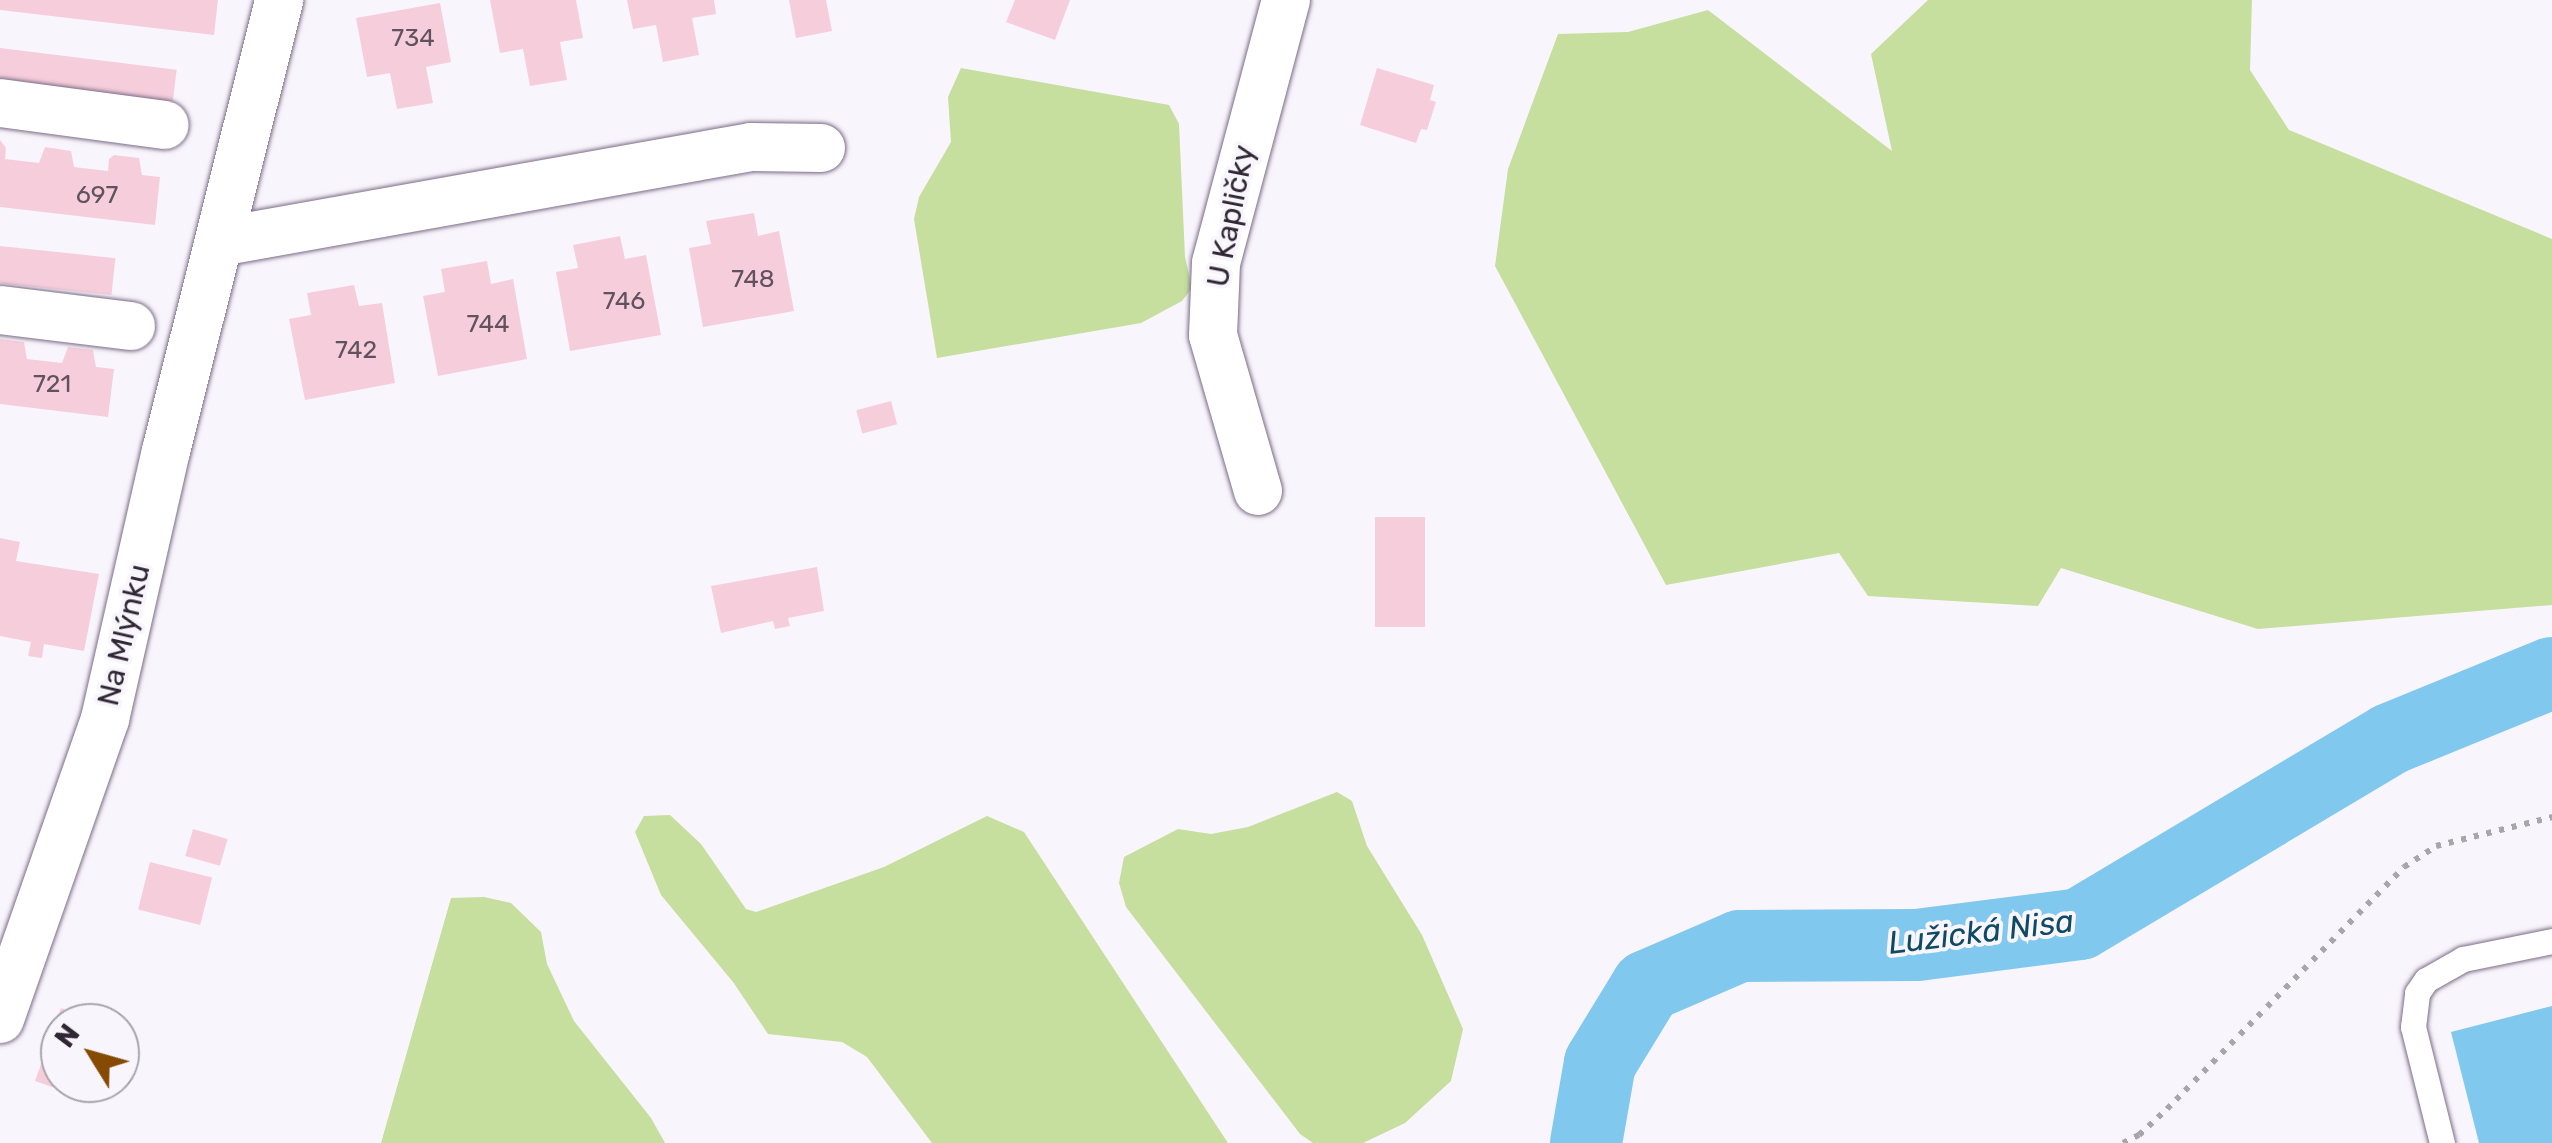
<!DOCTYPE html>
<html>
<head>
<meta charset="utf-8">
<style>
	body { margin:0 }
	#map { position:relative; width:2552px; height:1143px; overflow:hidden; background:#f9f5fc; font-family:Rubik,sans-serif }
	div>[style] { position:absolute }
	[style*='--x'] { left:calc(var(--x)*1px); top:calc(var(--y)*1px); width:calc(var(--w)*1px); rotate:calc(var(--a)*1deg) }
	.green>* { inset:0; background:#c6de9e }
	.water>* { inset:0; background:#80c8ed }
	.river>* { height:72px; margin:-36px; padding:0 36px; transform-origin:36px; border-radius:36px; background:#80c8ed }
	.building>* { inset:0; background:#f6cedb; transform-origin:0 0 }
	.path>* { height:6px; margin-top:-3px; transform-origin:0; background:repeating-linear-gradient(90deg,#a9a4ad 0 5px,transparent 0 13px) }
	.roads { filter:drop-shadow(0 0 2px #7c6c88) drop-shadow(0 0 2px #7c6c88) }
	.service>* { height:25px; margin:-12.5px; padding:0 12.5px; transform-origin:12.5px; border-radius:12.5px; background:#fff }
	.minor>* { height:48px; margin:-24px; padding:0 24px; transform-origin:24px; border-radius:24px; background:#fff }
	span { translate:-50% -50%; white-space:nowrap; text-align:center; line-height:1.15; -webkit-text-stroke:8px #f9f5fc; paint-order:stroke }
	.number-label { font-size:25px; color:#61525e }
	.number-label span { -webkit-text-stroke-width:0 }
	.street-label { font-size:30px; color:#2f2834 }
	.water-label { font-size:32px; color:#0e4a63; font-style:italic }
	.north { position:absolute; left:40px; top:1003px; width:100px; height:100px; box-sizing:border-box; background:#f9f5fc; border:2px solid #a8a3ac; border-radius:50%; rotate:307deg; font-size:28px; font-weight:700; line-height:40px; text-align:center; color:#2f2834 }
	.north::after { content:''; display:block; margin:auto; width:35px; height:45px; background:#864a04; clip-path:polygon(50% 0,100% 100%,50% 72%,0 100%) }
</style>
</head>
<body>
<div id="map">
	<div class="green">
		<div style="clip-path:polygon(1928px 0,2252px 0,2250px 70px,2289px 130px,2552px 239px,2552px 605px,2258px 629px,2061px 568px,2038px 606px,1868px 596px,1839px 553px,1666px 585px,1495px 266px,1508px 169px,1558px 34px,1628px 32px,1708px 10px,1892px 151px,1871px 54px)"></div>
		<div style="clip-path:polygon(961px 68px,1169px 105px,1179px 124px,1185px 257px,1192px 288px,1182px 301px,1141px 323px,937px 358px,914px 219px,919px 197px,951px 142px,948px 97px)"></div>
		<div style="clip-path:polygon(1337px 792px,1352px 801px,1367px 846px,1422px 935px,1463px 1029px,1451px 1081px,1405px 1123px,1363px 1143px,1313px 1143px,1300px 1134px,1126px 907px,1119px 883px,1124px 857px,1178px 829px,1211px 834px,1248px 827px)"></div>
		<div style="clip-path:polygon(670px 815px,701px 844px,746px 909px,756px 912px,884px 867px,987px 816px,1024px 832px,1228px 1143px,932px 1143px,867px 1057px,842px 1042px,768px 1034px,733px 982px,661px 895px,635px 832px,644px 816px)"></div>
		<div style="clip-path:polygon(484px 897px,511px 903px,541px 932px,547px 964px,574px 1021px,651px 1118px,665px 1143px,381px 1143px,451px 898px)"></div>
	</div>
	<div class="water">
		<div style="clip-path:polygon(2552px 1006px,2552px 1143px,2479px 1143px,2451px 1032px)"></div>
	</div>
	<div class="river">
		<div style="--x:1586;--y:1143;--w:81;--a:-80.1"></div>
		<div style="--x:1600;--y:1063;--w:90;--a:-58.6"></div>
		<div style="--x:1647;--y:986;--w:101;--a:-23.3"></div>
		<div style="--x:1740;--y:946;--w:177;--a:-0.3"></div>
		<div style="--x:1917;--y:945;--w:164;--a:-7.3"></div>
		<div style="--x:2080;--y:924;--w:361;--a:-30.8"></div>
		<div style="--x:2390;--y:739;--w:175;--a:-22.2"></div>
	</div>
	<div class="building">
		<div style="clip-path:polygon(0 0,218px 0,214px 35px,0 10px)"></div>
		<div style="clip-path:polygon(490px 0,576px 0,583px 38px,560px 42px,567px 80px,530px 86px,523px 49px,500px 53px)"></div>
		<div style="clip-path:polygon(627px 0,714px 0,716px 14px,692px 18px,699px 55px,663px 62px,656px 25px,633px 29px)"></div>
		<div style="clip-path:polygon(789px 0,826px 0,832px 31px,796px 38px)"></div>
		<div style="clip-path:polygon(1015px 0,1070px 0,1055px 40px,1006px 22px)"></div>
		<div style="clip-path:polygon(440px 3px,451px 62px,426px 67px,433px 103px,397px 109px,390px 73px,367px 77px,356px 18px)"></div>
		<div style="left:0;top:48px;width:178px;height:38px;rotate:7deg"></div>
		<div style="clip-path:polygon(1377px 68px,1434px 85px,1430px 100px,1436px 102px,1427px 130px,1421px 129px,1416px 143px,1360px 125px)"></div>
		<div style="clip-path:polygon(0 140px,6px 148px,5px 159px,39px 163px,45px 147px,71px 151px,74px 167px,108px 171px,109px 159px,114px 155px,139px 158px,142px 175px,160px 177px,155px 225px,0 207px)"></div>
		<div style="clip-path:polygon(754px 213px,758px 236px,779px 231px,794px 311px,703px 327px,689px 248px,711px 244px,706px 221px)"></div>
		<div style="clip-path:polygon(620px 236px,625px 259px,646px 255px,661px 335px,570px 351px,556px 272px,578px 268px,573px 245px)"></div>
		<div style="left:0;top:246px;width:116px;height:37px;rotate:6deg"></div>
		<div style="clip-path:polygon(487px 261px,491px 284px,513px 279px,527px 359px,438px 376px,423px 296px,445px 292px,441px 269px)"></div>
		<div style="clip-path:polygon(354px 285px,359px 306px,382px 303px,395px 383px,305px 400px,289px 319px,311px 315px,307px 293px)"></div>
		<div style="clip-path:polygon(0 339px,24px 342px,27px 359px,62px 363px,68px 347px,93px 350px,96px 367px,114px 369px,108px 417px,0 404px)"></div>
		<div style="left:891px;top:401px;width:24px;height:36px;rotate:75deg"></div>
		<div style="left:1375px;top:517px;width:50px;height:110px"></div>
		<div style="clip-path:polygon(0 538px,20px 542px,16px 561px,99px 574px,84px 651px,44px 644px,42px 658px,28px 656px,31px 642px,0 636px)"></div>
		<div style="clip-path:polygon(817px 567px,824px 611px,788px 618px,790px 626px,775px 629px,773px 621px,721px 633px,711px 586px)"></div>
		<div style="left:193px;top:829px;width:36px;height:28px;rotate:16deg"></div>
		<div style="left:150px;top:862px;width:64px;height:49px;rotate:14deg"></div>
		<div style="clip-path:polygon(61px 1008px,101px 1022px,60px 1023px,60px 1083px,98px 1083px,91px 1101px,35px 1081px)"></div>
	</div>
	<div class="path">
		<div style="--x:2123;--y:1143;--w:18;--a:-27"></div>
		<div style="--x:2139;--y:1135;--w:38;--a:-43"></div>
		<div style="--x:2167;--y:1109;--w:339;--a:-45.6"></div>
		<div style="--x:2404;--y:867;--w:38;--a:-33"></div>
		<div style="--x:2436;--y:846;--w:120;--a:-14"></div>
	</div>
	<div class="roads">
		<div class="service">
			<div style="--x:2442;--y:1143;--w:120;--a:-104"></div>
			<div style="--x:2413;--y:1027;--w:34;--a:-83"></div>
			<div style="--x:2417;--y:993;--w:16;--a:-55"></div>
			<div style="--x:2426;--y:980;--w:43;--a:-29.6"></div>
			<div style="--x:2463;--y:959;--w:91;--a:-11.4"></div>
		</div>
		<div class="minor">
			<div style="--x:0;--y:103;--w:166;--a:7.6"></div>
			<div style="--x:219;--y:242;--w:540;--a:-10.12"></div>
			<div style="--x:751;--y:147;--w:70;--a:0.8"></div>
			<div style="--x:0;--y:310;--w:132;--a:7"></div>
			<div style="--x:1258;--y:491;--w:162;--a:-106.1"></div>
			<div style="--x:1213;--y:335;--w:72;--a:-87.6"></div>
			<div style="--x:1216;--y:263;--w:272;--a:-75.1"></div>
			<div style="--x:0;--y:1019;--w:318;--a:-70.7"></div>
			<div style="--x:105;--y:719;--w:275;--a:-77.2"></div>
			<div style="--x:166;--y:451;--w:465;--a:-75.9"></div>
		</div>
	</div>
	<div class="number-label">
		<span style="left:413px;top:38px">734</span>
		<span style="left:97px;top:195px">697</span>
		<span style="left:753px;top:279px">748</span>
		<span style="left:624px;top:301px">746</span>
		<span style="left:488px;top:324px">744</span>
		<span style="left:356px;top:350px">742</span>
		<span style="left:52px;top:384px">721</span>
	</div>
	<div class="street-label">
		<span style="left:1231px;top:216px;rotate:-79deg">U Kapličky</span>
		<span style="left:124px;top:635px;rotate:-77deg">Na Mlýnku</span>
	</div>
	<div class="water-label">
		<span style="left:1981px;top:932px;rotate:-7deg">Lužická Nisa</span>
	</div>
	<div class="north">N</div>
</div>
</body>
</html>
